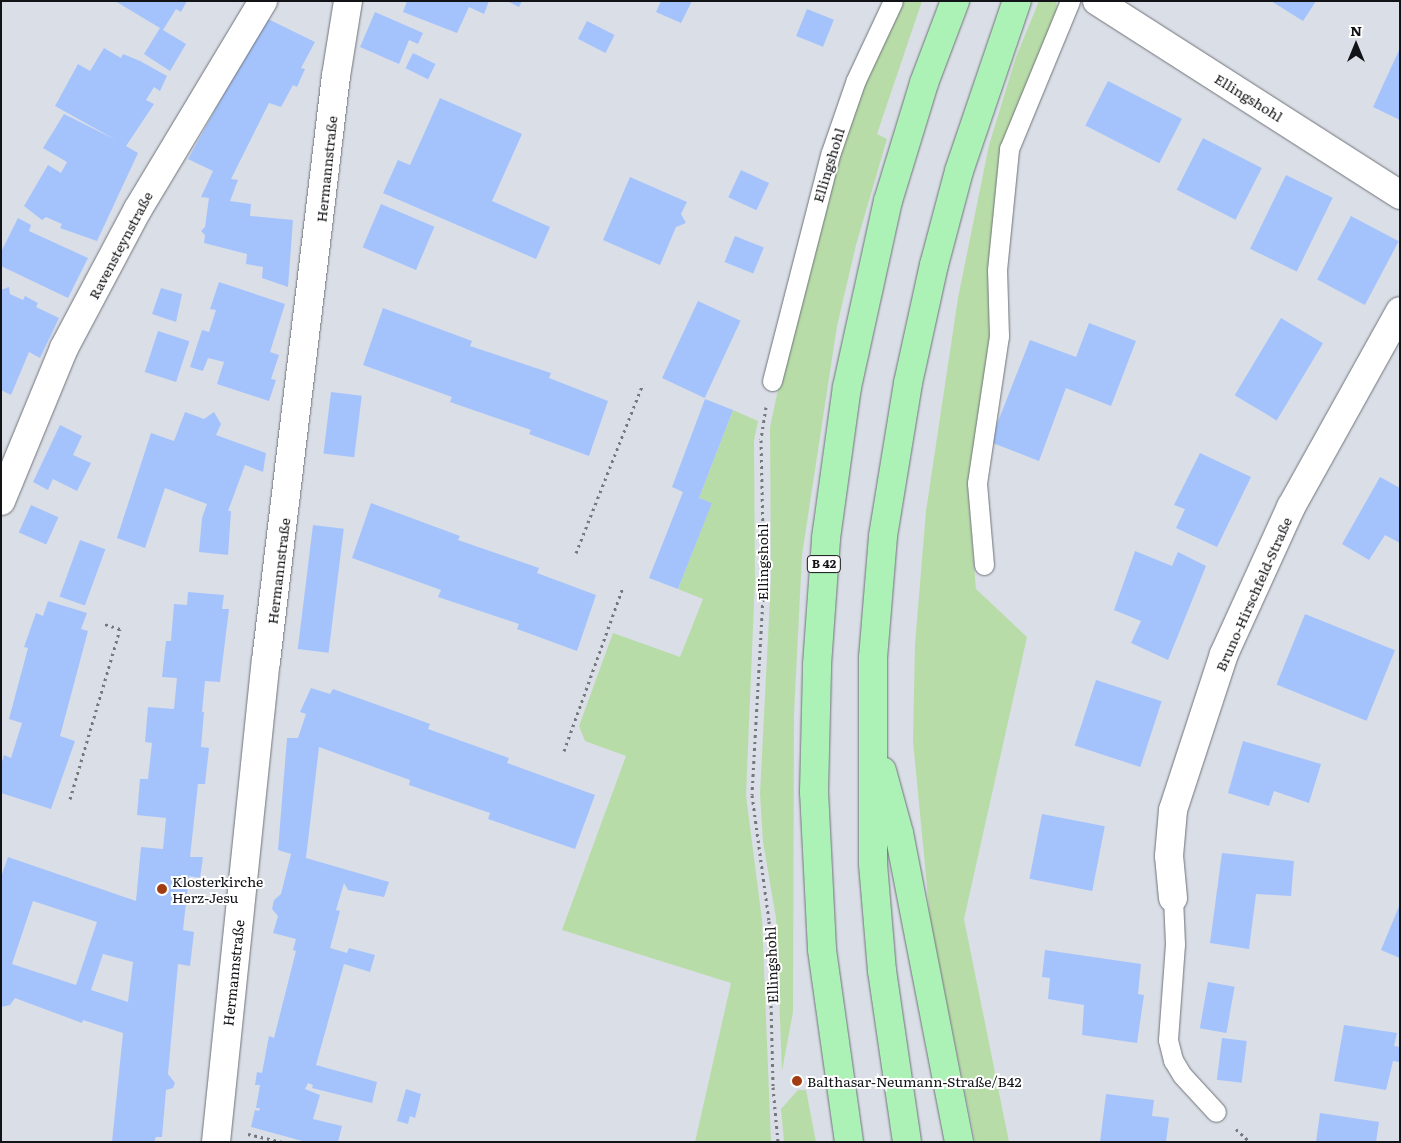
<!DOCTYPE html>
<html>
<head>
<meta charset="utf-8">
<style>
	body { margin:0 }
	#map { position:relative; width:1401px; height:1143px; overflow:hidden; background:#dadee6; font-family:Literata,serif }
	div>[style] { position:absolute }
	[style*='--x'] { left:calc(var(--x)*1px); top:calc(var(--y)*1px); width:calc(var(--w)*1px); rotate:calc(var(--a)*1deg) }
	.green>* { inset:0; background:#b8dca8 }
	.building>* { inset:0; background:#a4c3fd; transform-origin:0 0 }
	.path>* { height:3px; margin-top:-1.5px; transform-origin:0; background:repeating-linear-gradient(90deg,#76787e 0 2.5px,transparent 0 6.5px) }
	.roads { filter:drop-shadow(0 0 1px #6f737a) drop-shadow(0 0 1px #6f737a) }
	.service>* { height:19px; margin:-9.5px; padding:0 9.5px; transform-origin:9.5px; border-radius:9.5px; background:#fff }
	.minor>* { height:28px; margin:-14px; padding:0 14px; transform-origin:14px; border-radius:14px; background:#fff }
	.trunk>* { height:28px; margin:-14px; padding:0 14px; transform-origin:14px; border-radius:14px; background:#acf2b6 }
	.dots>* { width:14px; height:14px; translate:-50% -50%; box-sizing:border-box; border:2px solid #fff; border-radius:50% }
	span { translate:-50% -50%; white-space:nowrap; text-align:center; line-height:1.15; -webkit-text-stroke:4px #fff; paint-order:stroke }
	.shield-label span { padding:1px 4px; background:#fff; border:1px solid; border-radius:4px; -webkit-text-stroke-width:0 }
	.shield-label { font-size:12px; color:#121316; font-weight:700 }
	.street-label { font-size:14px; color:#121316 }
	.poi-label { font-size:14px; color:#121316 }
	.left { translate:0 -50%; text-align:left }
	.frame { position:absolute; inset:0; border:2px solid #121316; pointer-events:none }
	.north { position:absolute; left:1331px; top:20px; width:50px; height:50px; -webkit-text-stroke:4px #fff; paint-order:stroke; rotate:0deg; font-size:14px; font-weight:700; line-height:20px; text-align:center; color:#121316 }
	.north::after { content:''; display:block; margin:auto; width:18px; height:22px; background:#121316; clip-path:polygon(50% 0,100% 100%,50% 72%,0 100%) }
</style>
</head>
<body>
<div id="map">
	<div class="green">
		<div style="clip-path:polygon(901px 1px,922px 1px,877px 134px,887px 139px,856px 245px,837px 326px,802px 555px,794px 714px,793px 1012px,782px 1071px,776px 918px,763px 842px,760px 794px,771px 578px,770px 427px,796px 306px,825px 198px,864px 83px)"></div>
		<div style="clip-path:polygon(1039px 1px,1056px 1px,1058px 15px,1002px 147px,991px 341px,968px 489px,976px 589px,1027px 637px,964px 919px,1009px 1142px,975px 1142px,930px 918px,913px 741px,915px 644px,926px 511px,958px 298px,989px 145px,1016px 57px)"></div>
		<div style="clip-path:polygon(733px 410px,758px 421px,754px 440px,755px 579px,746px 795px,762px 920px,771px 1142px,695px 1142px,731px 983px,562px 930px,626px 756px,585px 741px,579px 726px,613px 633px,680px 657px,703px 599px,678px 589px,711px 504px,699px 498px)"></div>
		<div style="clip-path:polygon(798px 1090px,806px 1090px,816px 1142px,784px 1142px,781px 1109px)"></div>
	</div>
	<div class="building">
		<div style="clip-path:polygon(115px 1px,187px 1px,181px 12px,176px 9px,163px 30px,186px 44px,170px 71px,144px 54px,160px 28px)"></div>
		<div style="clip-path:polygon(407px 1px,489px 1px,484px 14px,469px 7px,457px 33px,403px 12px)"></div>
		<div style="clip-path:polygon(507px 1px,522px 1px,519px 7px)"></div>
		<div style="clip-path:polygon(661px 1px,692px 1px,681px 23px,656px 12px)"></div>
		<div style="clip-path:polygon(1271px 1px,1316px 1px,1303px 21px)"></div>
		<div style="left:807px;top:9px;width:29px;height:29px;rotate:22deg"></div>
		<div style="clip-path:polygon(375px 12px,423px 33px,418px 44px,409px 40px,399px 64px,360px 47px)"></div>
		<div style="clip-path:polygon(266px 18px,315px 42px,301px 68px,305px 69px,297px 87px,293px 85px,281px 107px,269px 103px,231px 179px,238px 180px,230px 201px,251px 204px,250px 216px,293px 220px,288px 287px,262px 278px,263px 267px,246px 264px,247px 254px,204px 243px,205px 235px,201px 231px,205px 227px,209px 198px,201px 197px,213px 171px,188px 159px)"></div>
		<div style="left:587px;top:21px;width:31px;height:20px;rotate:27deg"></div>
		<div style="clip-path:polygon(104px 48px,121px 58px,123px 54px,140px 61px,167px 76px,160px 91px,154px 87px,146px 100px,154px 104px,126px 146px,138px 153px,97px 241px,60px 228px,62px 224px,46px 217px,42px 220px,24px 206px,48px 165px,61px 173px,67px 162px,43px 148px,64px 114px,116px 140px,55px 106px,78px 64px,90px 71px)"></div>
		<div style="clip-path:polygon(1400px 48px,1400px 120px,1373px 107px)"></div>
		<div style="left:413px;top:53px;width:25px;height:17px;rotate:26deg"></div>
		<div style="left:1108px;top:81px;width:83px;height:50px;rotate:27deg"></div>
		<div style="clip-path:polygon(440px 98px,522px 134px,492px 201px,550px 227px,536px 259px,383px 193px,398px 160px,410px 165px)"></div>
		<div style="left:1203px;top:138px;width:66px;height:58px;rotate:27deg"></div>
		<div style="left:741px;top:170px;width:31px;height:30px;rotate:25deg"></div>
		<div style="left:1286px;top:175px;width:52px;height:82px;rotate:26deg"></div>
		<div style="clip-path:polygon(630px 177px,687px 202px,681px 214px,686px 223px,676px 227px,660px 265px,603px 240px)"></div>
		<div style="left:381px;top:204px;width:58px;height:47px;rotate:23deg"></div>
		<div style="left:1351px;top:216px;width:54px;height:72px;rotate:28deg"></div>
		<div style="clip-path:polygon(18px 218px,31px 225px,29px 231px,88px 258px,68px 298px,1px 266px,1px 252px)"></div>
		<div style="left:735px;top:236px;width:31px;height:28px;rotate:22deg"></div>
		<div style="clip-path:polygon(219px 282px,285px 304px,270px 352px,279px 355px,271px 379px,276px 380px,269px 401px,217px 384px,224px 362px,208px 358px,203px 371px,190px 367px,202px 330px,209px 332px,216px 310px,210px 309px)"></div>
		<div style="clip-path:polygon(9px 287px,10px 294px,23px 300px,25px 296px,38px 303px,36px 307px,59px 318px,40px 358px,29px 352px,11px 395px,1px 390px,1px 290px)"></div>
		<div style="clip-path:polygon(161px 288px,182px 294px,176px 322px,152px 314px)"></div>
		<div style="left:698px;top:301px;width:47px;height:85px;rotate:25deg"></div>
		<div style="clip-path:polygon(383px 308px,472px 341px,470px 346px,551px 373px,549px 378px,608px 401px,589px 456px,529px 434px,531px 430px,450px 402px,452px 397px,363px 365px)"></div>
		<div style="left:1281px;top:318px;width:49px;height:90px;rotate:31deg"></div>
		<div style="clip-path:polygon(1089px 323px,1136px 341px,1111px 406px,1066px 388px,1039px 461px,990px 442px,1030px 340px,1076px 357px)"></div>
		<div style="left:158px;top:331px;width:33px;height:43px;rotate:18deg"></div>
		<div style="left:331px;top:392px;width:31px;height:62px;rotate:7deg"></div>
		<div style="clip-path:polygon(705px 399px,733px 410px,699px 498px,712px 503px,678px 589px,649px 578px,683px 492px,672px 487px)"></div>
		<div style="clip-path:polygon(185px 412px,204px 419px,214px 412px,221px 424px,216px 435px,266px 453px,263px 472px,245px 465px,228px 511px,231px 511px,228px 555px,199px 552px,202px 518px,207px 504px,165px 488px,145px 548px,117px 538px,151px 433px,174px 441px)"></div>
		<div style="clip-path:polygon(60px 425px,82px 436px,73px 455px,91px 463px,77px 491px,53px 479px,48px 490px,33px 482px)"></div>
		<div style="clip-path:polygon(1200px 453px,1251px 477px,1217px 547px,1176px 528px,1185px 509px,1174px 505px)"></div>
		<div style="clip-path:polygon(1380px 477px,1400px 488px,1400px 543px,1385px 535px,1369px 560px,1342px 544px)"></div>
		<div style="clip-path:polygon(371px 503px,460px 536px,458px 540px,539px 568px,537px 573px,596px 595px,577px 651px,517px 629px,519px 624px,438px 597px,441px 590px,352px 558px)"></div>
		<div style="left:31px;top:505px;width:30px;height:30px;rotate:24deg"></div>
		<div style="left:313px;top:525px;width:31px;height:125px;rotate:7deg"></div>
		<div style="left:80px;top:540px;width:27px;height:60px;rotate:20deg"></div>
		<div style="clip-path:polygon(1135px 551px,1172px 566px,1178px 552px,1206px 566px,1168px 660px,1131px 643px,1141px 621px,1114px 610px)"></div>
		<div style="clip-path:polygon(evenodd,188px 592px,224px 595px,222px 609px,229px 609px,220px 682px,205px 681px,202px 712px,204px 712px,201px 747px,209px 748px,205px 784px,198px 784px,190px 857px,203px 857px,200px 878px,189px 876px,183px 930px,194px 932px,190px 966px,178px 964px,168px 1074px,175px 1083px,173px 1088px,166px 1090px,162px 1137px,156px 1137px,154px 1142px,112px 1142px,123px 1033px,83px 1020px,82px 1023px,15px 998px,10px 1005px,1px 1007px,1px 877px,8px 857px,136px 901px,141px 847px,163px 849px,166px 818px,137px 815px,140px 779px,148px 779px,152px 743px,145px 742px,148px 707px,174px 709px,177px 678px,162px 677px,166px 641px,171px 641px,174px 604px,187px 605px,188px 592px,33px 901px,97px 922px,76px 985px,12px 964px,33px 901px,188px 592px,103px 954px,133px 962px,128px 1002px,91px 990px,103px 954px)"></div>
		<div style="clip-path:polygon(48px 601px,87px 613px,81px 629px,88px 631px,60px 736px,75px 741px,51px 809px,1px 793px,1px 765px,4px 755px,11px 758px,22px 723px,9px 719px,28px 648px,24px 647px,36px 613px,43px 616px)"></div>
		<div style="left:1305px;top:614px;width:97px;height:76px;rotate:22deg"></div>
		<div style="left:1096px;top:680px;width:69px;height:69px;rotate:18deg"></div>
		<div style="clip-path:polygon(311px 688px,330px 694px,333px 689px,403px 714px,430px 724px,428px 729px,509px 758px,507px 763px,595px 795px,575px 849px,488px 819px,490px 813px,409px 785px,410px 780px,319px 747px,306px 858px,389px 882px,384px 897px,348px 890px,344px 883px,336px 910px,340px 911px,330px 948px,347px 953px,349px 948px,375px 955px,370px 972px,344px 964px,316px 1065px,377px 1082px,372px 1103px,312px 1088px,313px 1085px,308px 1083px,305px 1089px,320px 1095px,313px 1119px,342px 1126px,338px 1142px,306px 1142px,251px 1127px,255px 1110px,259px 1111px,260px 1108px,256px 1108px,260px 1085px,255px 1085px,257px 1072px,262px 1073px,269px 1036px,274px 1038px,296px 951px,293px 950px,296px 939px,273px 933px,278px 916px,272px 909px,274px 900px,281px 894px,291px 854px,278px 850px,287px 738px,298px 738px,306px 714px,300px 712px)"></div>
		<div style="clip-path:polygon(1243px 741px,1321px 764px,1309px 803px,1274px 791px,1269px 806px,1228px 793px)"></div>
		<div style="left:1042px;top:814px;width:64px;height:66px;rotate:11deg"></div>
		<div style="clip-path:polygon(1222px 853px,1294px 861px,1291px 896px,1256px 894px,1249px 949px,1210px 943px)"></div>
		<div style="clip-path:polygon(1400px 904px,1400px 958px,1381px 950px)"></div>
		<div style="clip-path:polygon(1045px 950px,1141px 964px,1138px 994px,1144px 995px,1137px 1043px,1082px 1035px,1084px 1005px,1048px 999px,1050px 978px,1042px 977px)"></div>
		<div style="left:1208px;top:982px;width:27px;height:47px;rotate:10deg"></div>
		<div style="clip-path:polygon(1344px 1025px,1397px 1033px,1394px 1046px,1400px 1047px,1400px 1062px,1393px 1061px,1386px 1090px,1334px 1081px)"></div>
		<div style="left:1222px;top:1038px;width:25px;height:42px;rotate:7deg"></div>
		<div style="clip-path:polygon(406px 1089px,421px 1094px,415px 1118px,410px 1116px,408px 1124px,397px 1121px)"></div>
		<div style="clip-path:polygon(1106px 1094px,1154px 1100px,1152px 1116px,1169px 1118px,1166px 1142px,1100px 1142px)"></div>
		<div style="clip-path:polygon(1320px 1113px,1379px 1122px,1376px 1142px,1316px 1142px)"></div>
	</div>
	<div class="path">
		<div style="--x:766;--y:407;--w:33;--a:99"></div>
		<div style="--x:761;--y:440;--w:139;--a:88.8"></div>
		<div style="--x:764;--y:579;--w:216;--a:93.2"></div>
		<div style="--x:752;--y:795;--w:127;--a:82.3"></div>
		<div style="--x:769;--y:921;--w:166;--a:88.6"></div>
		<div style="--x:773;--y:1087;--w:55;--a:84.8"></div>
		<div style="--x:576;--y:553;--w:182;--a:-68.4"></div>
		<div style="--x:564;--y:751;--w:174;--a:-70.2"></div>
		<div style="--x:70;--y:799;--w:177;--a:-73.6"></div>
		<div style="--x:120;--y:629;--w:16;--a:-162"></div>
		<div style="--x:1236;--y:1129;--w:19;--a:43"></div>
		<div style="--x:248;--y:1134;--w:35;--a:13"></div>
	</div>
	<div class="roads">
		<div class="service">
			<div style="--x:772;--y:381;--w:236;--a:-75.6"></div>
			<div style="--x:831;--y:152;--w:76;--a:-70.9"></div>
			<div style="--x:856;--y:80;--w:87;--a:-64.9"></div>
			<div style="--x:984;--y:565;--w:82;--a:-94.9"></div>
			<div style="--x:977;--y:483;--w:149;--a:-81.5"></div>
			<div style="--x:999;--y:336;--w:66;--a:-91.7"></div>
			<div style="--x:997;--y:270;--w:122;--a:-84.3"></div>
			<div style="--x:1009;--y:149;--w:160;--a:-67.6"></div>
			<div style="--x:1173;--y:898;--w:46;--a:87.5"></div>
			<div style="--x:1175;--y:944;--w:96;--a:94.2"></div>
			<div style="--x:1168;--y:1040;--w:21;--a:76"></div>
			<div style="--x:1173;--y:1060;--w:17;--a:59"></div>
			<div style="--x:1182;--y:1075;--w:50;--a:47.4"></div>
		</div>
		<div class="minor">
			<div style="--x:1097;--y:1;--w:360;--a:32.6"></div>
			<div style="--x:1;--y:501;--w:165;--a:-67.6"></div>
			<div style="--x:64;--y:348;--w:157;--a:-62"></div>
			<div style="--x:138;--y:209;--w:243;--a:-59"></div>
			<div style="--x:1173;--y:898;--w:42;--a:-95.4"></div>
			<div style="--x:1169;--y:856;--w:46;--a:-85"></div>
			<div style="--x:1173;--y:810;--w:164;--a:-71.9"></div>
			<div style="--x:1224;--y:654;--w:162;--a:-65.5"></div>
			<div style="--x:1291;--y:507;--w:224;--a:-60.9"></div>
			<div style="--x:216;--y:1142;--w:484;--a:-84.1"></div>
			<div style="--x:266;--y:661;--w:589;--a:-83.18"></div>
			<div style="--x:336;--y:76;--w:76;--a:-80.9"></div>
		</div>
		<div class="trunk">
			<div style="--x:882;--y:771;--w:64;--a:74.7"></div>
			<div style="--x:899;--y:833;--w:315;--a:79"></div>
			<div style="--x:849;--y:1142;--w:195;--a:-98"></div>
			<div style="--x:822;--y:949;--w:157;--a:-92.9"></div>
			<div style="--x:814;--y:792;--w:127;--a:-88.6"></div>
			<div style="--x:817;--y:665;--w:127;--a:-85.9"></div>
			<div style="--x:826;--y:538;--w:152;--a:-82.1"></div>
			<div style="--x:847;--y:387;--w:190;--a:-77.6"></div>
			<div style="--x:888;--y:201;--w:123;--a:-73"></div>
			<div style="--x:924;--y:83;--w:88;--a:-69.3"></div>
			<div style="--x:907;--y:1142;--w:173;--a:-98.3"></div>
			<div style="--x:882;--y:971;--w:108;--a:-94.8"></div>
			<div style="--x:873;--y:863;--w:205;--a:-90"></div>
			<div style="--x:873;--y:658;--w:122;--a:-85.3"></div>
			<div style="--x:883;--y:536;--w:155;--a:-80.7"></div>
			<div style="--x:908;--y:383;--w:121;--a:-77.6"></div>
			<div style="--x:934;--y:265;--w:97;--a:-75.1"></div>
			<div style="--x:959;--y:171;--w:180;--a:-71.2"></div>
		</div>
	</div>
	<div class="dots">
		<div style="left:162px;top:889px;background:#a23d12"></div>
		<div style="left:797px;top:1081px;background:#a23d12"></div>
	</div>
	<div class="shield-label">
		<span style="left:824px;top:564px">B 42</span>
	</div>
	<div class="street-label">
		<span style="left:1249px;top:97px;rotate:32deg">Ellingshohl</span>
		<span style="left:828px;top:165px;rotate:-73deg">Ellingshohl</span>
		<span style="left:326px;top:169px;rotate:-84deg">Hermannstraße</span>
		<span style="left:120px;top:245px;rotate:-62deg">Ravensteynstraße</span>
		<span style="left:762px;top:562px;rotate:-90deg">Ellingshohl</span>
		<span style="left:278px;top:571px;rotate:-83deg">Hermannstraße</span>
		<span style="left:1253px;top:594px;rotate:-66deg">Bruno-Hirschfeld-Straße</span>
		<span style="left:771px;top:965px;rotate:-92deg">Ellingshohl</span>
		<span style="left:233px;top:973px;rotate:-84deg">Hermannstraße</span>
	</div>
	<div class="poi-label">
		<span class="left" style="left:172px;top:889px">Klosterkirche<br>Herz-Jesu</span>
		<span class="left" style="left:807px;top:1081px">Balthasar-Neumann-Straße/B42</span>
	</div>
	<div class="frame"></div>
	<div class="north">N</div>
</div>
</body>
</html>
